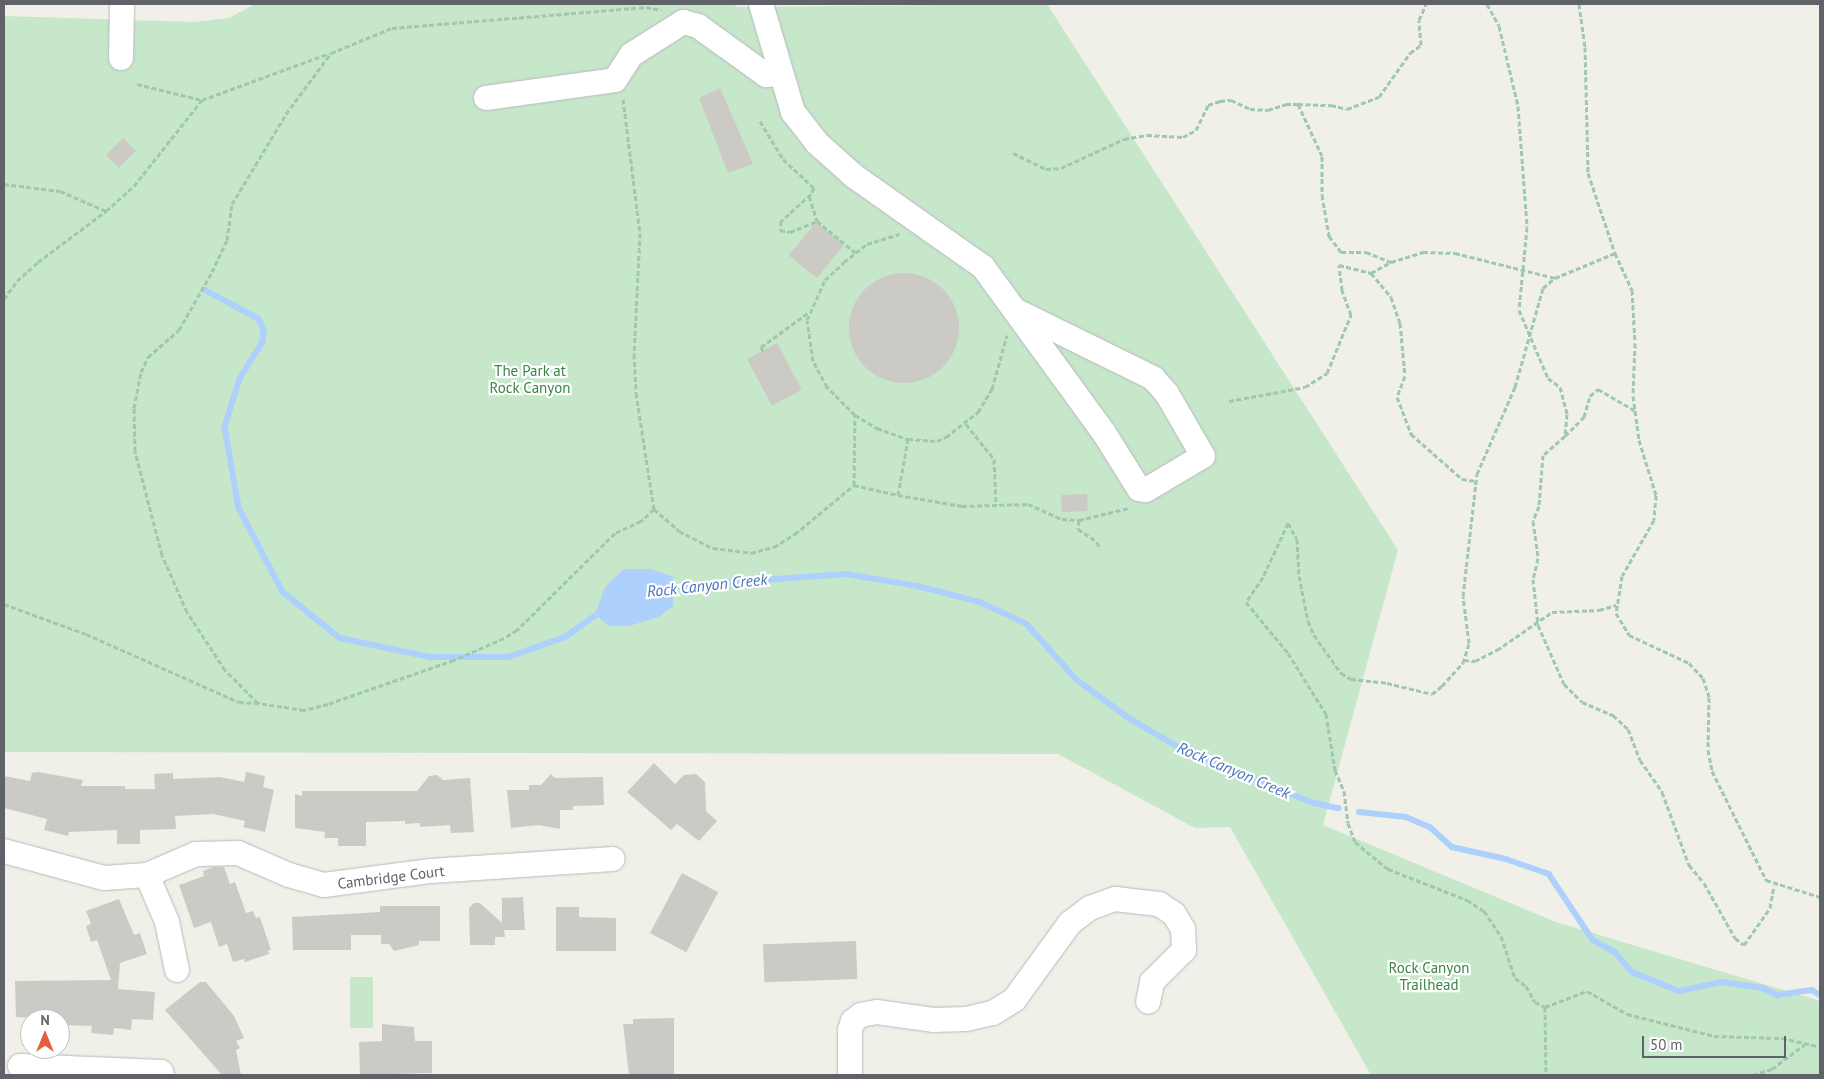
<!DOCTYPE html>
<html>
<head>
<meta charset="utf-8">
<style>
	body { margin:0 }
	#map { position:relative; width:1824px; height:1079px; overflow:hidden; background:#f1f0e8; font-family:"PT Sans",sans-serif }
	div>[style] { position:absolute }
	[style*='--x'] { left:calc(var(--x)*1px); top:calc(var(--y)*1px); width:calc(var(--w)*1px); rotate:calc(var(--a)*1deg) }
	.green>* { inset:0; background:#c6e7ca; transform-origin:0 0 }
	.water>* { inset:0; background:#add0fc }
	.stream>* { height:5.5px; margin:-2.75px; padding:0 2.75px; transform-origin:2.75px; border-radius:2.75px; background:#add0fc }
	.building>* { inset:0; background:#cccac5; transform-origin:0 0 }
	.round { border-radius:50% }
	.path>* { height:3px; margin-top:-1.5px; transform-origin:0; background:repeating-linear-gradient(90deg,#a0c7b0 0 5px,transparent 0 7.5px) }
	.roads { filter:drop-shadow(0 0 1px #b8b9be) drop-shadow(0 0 1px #b8b9be) }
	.minor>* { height:24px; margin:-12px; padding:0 12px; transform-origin:12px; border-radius:12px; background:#fff }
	span { translate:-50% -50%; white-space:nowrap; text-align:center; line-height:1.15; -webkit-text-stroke:4.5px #fff; paint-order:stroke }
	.park-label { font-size:15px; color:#398546 }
	.street-label { font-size:15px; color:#5f6268 }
	.water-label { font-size:16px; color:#4b73b8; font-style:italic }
	.frame { position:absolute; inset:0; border:5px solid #5f6268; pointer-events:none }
	.north { position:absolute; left:20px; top:1009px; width:50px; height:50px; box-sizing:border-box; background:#fff; border:1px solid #bfc0c3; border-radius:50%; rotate:0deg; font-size:14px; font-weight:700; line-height:20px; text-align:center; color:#5f6268 }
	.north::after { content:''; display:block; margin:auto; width:18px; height:22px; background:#e35e3b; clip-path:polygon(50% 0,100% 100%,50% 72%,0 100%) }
	.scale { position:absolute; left:1642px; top:1036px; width:144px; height:22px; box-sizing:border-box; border:2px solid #5f6268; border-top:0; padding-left:6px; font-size:15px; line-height:18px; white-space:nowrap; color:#5f6268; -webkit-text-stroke:4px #fff; paint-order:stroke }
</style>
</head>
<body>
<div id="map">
	<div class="green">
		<div style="clip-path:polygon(255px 4px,733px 4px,737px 7px,1047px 4px,1398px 550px,1323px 825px,1556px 922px,1820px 1001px,1820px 1075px,1371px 1075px,1230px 827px,1195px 828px,1058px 754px,4px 752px,4px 16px,194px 22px,229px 18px)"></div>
		<div style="left:350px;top:977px;width:23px;height:51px"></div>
	</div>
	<div class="water">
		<div style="clip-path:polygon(624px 569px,651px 569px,673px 577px,673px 606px,659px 617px,629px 626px,609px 626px,595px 614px,605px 587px)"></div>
	</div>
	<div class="stream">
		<div style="--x:205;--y:290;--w:61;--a:28.2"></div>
		<div style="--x:259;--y:319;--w:12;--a:66"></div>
		<div style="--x:264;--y:330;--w:12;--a:95"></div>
		<div style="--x:263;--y:342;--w:44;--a:121.9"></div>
		<div style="--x:240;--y:379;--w:50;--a:107.4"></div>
		<div style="--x:225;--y:427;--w:82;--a:80.2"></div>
		<div style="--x:239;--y:508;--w:95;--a:62.4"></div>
		<div style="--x:283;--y:592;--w:73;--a:38.9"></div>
		<div style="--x:340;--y:638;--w:92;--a:11.9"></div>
		<div style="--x:430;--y:657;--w:79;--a:0"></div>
		<div style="--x:509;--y:657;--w:59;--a:-19.7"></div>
		<div style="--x:565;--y:637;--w:45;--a:-35.1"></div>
		<div style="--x:666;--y:587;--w:180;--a:-4.1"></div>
		<div style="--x:846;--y:574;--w:73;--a:9.5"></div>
		<div style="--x:918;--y:586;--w:64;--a:14.5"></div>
		<div style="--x:980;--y:602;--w:52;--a:25.1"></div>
		<div style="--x:1027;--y:624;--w:75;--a:48.2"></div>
		<div style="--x:1077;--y:680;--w:64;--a:36.2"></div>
		<div style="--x:1129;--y:718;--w:65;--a:30.5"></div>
		<div style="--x:1185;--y:751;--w:139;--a:22"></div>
		<div style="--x:1314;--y:803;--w:25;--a:12"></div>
		<div style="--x:1359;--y:812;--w:47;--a:6.1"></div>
		<div style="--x:1406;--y:817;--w:26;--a:23"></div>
		<div style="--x:1430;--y:827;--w:30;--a:42"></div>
		<div style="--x:1452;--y:847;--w:55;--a:12.5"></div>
		<div style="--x:1506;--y:859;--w:46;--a:19.2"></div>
		<div style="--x:1549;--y:874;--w:79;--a:56.3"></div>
		<div style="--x:1593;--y:940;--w:26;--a:29"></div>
		<div style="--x:1616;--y:953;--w:25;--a:50"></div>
		<div style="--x:1632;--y:972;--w:51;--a:22"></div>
		<div style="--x:1679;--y:991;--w:44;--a:-11.8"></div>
		<div style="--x:1722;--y:982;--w:41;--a:8.3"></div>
		<div style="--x:1763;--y:988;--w:16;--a:27"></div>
		<div style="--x:1777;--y:995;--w:35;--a:-8"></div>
		<div style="--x:1812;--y:990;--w:9;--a:32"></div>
	</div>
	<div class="building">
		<div style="clip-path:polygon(720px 88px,753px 164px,728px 173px,699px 98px)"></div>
		<div style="left:123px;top:138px;width:18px;height:24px;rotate:45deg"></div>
		<div style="left:816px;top:222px;width:36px;height:43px;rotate:39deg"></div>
		<div class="round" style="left:849px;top:273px;width:110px;height:110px"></div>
		<div style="left:777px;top:343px;width:53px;height:34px;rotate:62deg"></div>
		<div style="left:1087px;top:494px;width:17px;height:26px;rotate:87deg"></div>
		<div style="clip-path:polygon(654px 763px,675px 784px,684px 775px,696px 774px,705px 782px,706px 811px,717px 821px,699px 841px,677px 824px,671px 830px,627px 792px)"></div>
		<div style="clip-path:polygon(38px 772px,83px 780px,81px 786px,125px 786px,125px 789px,155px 789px,154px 774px,173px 773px,173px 779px,220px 777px,244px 782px,246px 772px,265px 776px,263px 787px,274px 790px,265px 832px,243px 827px,245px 821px,213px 814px,175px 816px,176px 829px,140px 830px,140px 844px,117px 844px,117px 830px,69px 832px,68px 836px,44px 830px,47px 819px,4px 808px,4px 776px,30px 781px,32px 773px)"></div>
		<div style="clip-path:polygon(551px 774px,555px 778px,603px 777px,604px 805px,573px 806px,573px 810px,560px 810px,560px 829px,539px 825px,511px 828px,507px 790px,529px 790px,529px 785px,541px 785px)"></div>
		<div style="clip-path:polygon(437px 775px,443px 780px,470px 778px,474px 832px,451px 833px,450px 825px,420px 827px,420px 823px,405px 824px,405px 821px,366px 822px,366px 846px,338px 846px,338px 838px,324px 838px,325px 832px,295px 828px,295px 794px,302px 796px,302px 791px,417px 791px,429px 776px)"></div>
		<div style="clip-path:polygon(214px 867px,224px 867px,230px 884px,235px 882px,246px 913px,253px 911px,256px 918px,260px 917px,271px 950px,268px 950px,269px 954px,245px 962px,244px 959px,233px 962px,227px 944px,219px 947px,211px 922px,194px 928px,179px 885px,204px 876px,203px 871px)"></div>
		<div style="left:682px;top:873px;width:41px;height:68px;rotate:28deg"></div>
		<div style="clip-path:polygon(523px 897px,525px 930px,504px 930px,505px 937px,495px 937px,495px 945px,470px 945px,469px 908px,474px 903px,480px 903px,502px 923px,502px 898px)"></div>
		<div style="clip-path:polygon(119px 899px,134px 935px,140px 933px,147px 954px,120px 963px,118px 989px,155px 992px,153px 1020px,132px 1019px,131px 1030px,114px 1028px,113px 1035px,91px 1033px,92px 1026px,60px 1025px,60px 1019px,16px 1017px,15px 981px,111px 980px,97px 940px,91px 942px,86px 926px,91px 924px,86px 911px)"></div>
		<div style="clip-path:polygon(380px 906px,440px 906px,440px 941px,419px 941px,419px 945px,394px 951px,389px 944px,381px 944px,381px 935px,351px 935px,351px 950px,293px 950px,292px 917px,380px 912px)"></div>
		<div style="clip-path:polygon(556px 907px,579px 907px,579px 917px,616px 918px,616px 951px,556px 951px)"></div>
		<div style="left:856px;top:941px;width:38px;height:93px;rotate:88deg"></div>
		<div style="clip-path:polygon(200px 982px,206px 982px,234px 1016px,244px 1038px,236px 1041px,240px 1048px,236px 1050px,241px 1075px,222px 1075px,165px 1010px)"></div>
		<div style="clip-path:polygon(674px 1018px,674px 1075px,629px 1075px,623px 1024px,633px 1024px,633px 1019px)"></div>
		<div style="clip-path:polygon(382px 1024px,414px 1027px,415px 1041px,432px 1041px,432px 1073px,360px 1075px,359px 1042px,382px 1041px)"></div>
	</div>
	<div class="path">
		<div style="--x:1487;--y:4;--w:25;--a:61"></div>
		<div style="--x:1499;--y:26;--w:82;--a:76.6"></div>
		<div style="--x:1518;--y:106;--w:121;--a:85.7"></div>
		<div style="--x:1527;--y:227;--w:83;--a:95.5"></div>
		<div style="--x:1519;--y:310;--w:74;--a:66.9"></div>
		<div style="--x:1548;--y:378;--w:15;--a:37"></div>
		<div style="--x:1560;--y:387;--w:28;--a:75"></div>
		<div style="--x:1567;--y:414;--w:22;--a:95"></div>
		<div style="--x:1565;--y:436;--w:29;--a:139"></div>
		<div style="--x:1543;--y:455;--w:51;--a:94.5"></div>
		<div style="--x:1539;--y:506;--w:16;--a:112"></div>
		<div style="--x:1533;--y:521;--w:37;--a:82"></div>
		<div style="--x:1538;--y:558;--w:22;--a:103"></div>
		<div style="--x:1533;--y:579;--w:46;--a:83.8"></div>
		<div style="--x:1538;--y:625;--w:64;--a:66.2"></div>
		<div style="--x:1564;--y:684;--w:25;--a:45"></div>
		<div style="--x:1582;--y:702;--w:34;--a:23"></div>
		<div style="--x:1613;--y:715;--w:21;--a:43"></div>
		<div style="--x:1628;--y:729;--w:33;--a:69"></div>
		<div style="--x:1640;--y:760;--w:39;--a:55"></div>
		<div style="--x:1662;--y:792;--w:78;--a:69.7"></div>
		<div style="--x:1689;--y:865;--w:23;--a:50"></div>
		<div style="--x:1704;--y:883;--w:63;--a:60.6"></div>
		<div style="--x:1735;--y:938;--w:11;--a:38"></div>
		<div style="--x:1744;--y:945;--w:45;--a:-54.9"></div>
		<div style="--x:1770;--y:908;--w:23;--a:-80"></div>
		<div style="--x:1579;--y:4;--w:43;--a:82.1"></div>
		<div style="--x:1585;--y:47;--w:126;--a:88.6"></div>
		<div style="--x:1588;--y:173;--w:84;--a:71.4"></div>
		<div style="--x:1615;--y:253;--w:41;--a:65.3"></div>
		<div style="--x:1632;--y:290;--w:53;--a:86.8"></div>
		<div style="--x:1635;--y:343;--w:53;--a:92.2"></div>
		<div style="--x:1633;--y:396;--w:44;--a:82.2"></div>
		<div style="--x:1639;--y:440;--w:58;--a:72.8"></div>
		<div style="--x:1656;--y:495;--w:25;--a:95"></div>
		<div style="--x:1654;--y:520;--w:64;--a:119.7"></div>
		<div style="--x:1622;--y:576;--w:37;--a:99"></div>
		<div style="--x:1616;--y:613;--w:26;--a:59"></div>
		<div style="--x:1629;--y:635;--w:66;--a:25"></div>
		<div style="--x:1689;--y:663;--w:21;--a:47"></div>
		<div style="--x:1703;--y:678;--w:20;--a:72"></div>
		<div style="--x:1709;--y:697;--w:53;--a:91.1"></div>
		<div style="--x:1708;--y:750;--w:21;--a:79"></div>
		<div style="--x:1712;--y:771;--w:122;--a:63.6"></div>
		<div style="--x:1766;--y:880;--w:57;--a:17.5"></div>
		<div style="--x:137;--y:84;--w:67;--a:13.8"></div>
		<div style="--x:202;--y:100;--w:136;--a:-20.2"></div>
		<div style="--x:623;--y:99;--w:135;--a:82.8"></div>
		<div style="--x:640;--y:233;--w:121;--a:92.8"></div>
		<div style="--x:634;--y:354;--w:39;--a:87"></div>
		<div style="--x:636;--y:393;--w:117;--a:81.2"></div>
		<div style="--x:654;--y:509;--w:18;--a:137"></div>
		<div style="--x:641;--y:521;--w:29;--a:155"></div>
		<div style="--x:615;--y:533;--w:138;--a:135.3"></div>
		<div style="--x:517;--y:630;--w:15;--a:148"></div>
		<div style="--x:504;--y:638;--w:55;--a:156.3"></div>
		<div style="--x:454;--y:660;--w:133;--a:160.8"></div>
		<div style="--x:328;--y:704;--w:25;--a:166"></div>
		<div style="--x:304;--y:710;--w:47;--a:-171.3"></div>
		<div style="--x:258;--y:703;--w:47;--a:-135"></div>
		<div style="--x:225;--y:670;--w:69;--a:-123.2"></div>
		<div style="--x:187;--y:612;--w:62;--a:-113.7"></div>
		<div style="--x:162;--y:555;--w:107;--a:-104.6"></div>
		<div style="--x:135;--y:451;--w:43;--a:-91.3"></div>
		<div style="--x:134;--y:408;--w:37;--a:-79"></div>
		<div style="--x:141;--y:372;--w:17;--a:-65"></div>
		<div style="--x:148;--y:357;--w:41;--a:-41.1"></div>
		<div style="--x:179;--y:330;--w:67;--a:-60.4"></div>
		<div style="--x:212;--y:272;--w:35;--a:-65"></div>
		<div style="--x:227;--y:240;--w:36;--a:-82"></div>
		<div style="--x:232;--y:204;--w:105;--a:-59"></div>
		<div style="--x:286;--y:114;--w:76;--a:-53.6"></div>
		<div style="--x:331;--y:53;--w:66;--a:-22.3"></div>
		<div style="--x:392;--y:28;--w:255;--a:-4.7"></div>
		<div style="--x:646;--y:7;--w:16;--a:11"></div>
		<div style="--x:1298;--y:104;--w:33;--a:2"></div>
		<div style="--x:1331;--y:105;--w:16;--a:14"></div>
		<div style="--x:1347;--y:109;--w:34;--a:-21"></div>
		<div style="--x:1379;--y:97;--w:54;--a:-54.8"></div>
		<div style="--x:1410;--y:53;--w:14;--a:-36"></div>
		<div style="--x:1421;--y:45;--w:25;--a:-95"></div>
		<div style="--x:1419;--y:20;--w:17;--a:-66"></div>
		<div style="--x:760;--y:121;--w:44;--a:58.8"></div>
		<div style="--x:783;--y:159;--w:42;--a:43.1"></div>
		<div style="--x:814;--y:188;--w:7;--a:117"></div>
		<div style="--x:811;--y:194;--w:40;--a:138"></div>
		<div style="--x:781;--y:221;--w:9;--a:96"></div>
		<div style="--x:780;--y:230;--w:10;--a:11"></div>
		<div style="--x:790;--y:232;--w:29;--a:-22"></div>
		<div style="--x:1013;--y:153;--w:37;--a:26"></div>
		<div style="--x:1046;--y:169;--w:15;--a:-4"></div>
		<div style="--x:1061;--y:168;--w:69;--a:-24.7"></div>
		<div style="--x:1124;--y:139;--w:23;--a:-10"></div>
		<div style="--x:1147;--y:135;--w:36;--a:3"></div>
		<div style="--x:1183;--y:137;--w:15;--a:-28"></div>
		<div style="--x:1196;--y:130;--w:28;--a:-64"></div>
		<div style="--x:1208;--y:105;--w:13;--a:-18"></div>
		<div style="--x:1220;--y:101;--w:11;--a:-5"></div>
		<div style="--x:1231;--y:100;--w:21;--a:25"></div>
		<div style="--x:1250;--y:109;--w:18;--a:3"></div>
		<div style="--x:1268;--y:110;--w:19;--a:-18"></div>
		<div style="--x:1286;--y:104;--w:12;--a:0"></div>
		<div style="--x:1298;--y:104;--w:57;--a:65.2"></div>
		<div style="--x:1322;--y:156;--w:39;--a:90"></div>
		<div style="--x:1322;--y:195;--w:42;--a:80.3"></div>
		<div style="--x:1329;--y:236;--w:20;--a:53"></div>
		<div style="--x:1341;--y:252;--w:25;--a:0"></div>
		<div style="--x:1366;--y:252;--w:27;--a:22"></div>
		<div style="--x:1391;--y:262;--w:34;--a:-17"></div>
		<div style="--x:1423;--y:252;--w:32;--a:2"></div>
		<div style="--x:1455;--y:253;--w:103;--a:14"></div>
		<div style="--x:4;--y:184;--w:56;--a:7.1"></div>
		<div style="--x:60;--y:191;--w:50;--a:23.5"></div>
		<div style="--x:106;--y:211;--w:38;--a:-42"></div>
		<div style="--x:134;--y:186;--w:110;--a:-51.7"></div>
		<div style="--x:809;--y:196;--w:26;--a:72"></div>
		<div style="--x:817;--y:221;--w:50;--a:39.4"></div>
		<div style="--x:1371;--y:273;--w:23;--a:-29"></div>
		<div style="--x:4;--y:299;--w:22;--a:-54"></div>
		<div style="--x:17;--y:281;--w:28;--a:-42"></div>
		<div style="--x:38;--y:262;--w:85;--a:-36.9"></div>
		<div style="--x:763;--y:351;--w:4;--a:-117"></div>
		<div style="--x:761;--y:347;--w:59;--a:-36.1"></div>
		<div style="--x:1229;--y:401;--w:77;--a:-10.4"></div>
		<div style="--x:1305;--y:387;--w:26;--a:-32"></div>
		<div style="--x:1327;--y:373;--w:63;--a:-67.5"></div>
		<div style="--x:1351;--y:315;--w:27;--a:-110"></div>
		<div style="--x:1342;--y:290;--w:25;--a:-97"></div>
		<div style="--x:1339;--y:265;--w:33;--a:14"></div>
		<div style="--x:1371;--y:273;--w:31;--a:50"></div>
		<div style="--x:1391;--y:297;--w:28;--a:71"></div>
		<div style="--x:1400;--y:323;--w:53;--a:84.6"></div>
		<div style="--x:1405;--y:376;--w:22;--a:111"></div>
		<div style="--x:1397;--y:397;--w:40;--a:69"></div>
		<div style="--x:1411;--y:434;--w:68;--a:41.4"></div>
		<div style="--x:1462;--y:479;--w:14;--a:8"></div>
		<div style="--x:855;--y:415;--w:26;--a:31"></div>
		<div style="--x:877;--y:428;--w:33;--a:20"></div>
		<div style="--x:908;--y:439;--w:29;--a:4"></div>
		<div style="--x:937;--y:441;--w:10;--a:-24"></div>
		<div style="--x:946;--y:437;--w:41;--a:-38"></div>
		<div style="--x:978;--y:412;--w:27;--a:-59"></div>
		<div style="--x:992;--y:389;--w:56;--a:-74.5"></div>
		<div style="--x:966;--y:424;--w:45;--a:51.3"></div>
		<div style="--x:994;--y:459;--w:46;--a:87.5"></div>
		<div style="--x:1565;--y:436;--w:27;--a:-45"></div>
		<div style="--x:1584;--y:417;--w:22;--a:-74"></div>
		<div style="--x:1590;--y:396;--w:11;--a:-41"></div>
		<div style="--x:1598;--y:389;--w:42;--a:30.3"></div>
		<div style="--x:854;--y:485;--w:45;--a:12.8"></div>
		<div style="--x:898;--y:495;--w:57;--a:-79.9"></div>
		<div style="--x:898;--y:495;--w:65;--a:9.8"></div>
		<div style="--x:962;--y:506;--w:66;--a:-1.7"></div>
		<div style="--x:1028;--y:504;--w:37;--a:24"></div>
		<div style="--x:1062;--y:519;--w:17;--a:3"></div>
		<div style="--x:1079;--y:520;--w:51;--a:-13.5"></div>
		<div style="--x:654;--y:509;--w:33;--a:41"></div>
		<div style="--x:679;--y:531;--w:38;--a:27"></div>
		<div style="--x:713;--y:548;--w:38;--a:7"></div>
		<div style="--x:751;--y:553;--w:24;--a:-15"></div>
		<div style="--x:774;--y:547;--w:25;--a:-32"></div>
		<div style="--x:795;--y:534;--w:77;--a:-39.7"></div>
		<div style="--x:854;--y:485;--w:70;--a:-89.2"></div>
		<div style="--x:855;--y:415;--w:40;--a:-135"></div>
		<div style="--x:827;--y:387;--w:30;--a:-118"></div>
		<div style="--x:813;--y:361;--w:41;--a:-98.3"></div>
		<div style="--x:807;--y:320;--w:44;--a:-65.8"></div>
		<div style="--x:825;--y:280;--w:26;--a:-43"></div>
		<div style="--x:844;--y:262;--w:29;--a:-38"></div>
		<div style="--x:867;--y:244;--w:34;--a:-17"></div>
		<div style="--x:1079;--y:520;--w:9;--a:96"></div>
		<div style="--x:1078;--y:529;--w:23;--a:34"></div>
		<div style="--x:1097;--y:542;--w:8;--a:67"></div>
		<div style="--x:1288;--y:523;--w:18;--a:61"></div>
		<div style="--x:1297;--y:539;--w:37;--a:87"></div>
		<div style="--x:1299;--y:576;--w:46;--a:78.7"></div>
		<div style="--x:1308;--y:621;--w:15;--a:67"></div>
		<div style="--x:1314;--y:635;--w:47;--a:54.6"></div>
		<div style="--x:1341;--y:673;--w:12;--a:31"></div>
		<div style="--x:1351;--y:679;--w:36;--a:6"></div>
		<div style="--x:1387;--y:683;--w:46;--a:13.7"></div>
		<div style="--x:1432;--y:694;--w:13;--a:-39"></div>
		<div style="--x:1442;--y:686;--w:31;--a:-48"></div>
		<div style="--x:1463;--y:663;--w:21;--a:-73"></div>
		<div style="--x:1469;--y:643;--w:47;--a:-97.3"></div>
		<div style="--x:1463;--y:596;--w:123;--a:-83.5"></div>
		<div style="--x:1477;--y:474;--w:95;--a:-66.4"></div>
		<div style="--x:1515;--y:387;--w:103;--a:-74.2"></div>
		<div style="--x:1543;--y:288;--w:16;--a:-40"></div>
		<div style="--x:1555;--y:278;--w:65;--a:-22.6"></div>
		<div style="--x:1288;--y:523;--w:60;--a:114.8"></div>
		<div style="--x:1263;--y:577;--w:30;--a:124"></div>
		<div style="--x:1246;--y:602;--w:66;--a:50.5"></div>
		<div style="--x:1288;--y:653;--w:72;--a:58.1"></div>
		<div style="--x:1326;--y:714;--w:57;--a:80.9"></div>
		<div style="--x:1335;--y:770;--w:23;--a:67"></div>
		<div style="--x:1344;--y:791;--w:32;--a:83"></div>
		<div style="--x:1348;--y:823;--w:20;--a:70"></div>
		<div style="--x:1355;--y:842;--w:43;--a:39.3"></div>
		<div style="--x:1388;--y:869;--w:85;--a:21.4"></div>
		<div style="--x:1467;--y:900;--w:20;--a:33"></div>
		<div style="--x:1484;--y:911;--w:30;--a:56"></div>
		<div style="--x:1501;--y:936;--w:44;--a:71.6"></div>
		<div style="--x:1515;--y:978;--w:14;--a:36"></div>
		<div style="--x:1526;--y:986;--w:18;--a:61"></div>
		<div style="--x:1535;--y:1002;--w:11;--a:27"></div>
		<div style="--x:4;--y:604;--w:87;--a:20.1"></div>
		<div style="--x:86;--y:634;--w:167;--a:24"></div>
		<div style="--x:239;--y:702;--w:19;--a:3"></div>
		<div style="--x:1464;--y:660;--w:11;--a:5"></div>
		<div style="--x:1475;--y:661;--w:25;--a:-27"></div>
		<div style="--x:1497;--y:650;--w:67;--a:-34.6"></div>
		<div style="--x:1552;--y:612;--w:47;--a:-2.4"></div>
		<div style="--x:1599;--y:610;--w:18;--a:-16"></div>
		<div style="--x:1545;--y:1007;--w:45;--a:-20.9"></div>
		<div style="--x:1587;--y:991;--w:46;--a:29.9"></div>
		<div style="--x:1627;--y:1014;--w:90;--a:14.2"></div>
		<div style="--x:1714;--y:1036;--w:68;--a:1.7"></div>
		<div style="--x:1782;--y:1038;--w:39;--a:13"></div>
		<div style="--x:1545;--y:1007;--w:68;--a:89.2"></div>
		<div style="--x:1753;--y:1075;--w:20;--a:-18"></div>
		<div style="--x:1772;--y:1069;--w:41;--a:-37.1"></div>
	</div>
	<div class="roads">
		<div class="minor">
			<div style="--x:761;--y:4;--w:113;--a:73.5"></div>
			<div style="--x:793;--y:112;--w:39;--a:52"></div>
			<div style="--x:817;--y:143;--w:50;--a:41.7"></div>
			<div style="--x:854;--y:176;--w:158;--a:35.2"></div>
			<div style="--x:983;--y:267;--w:205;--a:53.9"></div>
			<div style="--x:1104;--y:433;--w:66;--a:58"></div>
			<div style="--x:1139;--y:489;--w:7;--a:8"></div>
			<div style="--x:1146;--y:490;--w:66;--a:-30.8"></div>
			<div style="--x:1203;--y:456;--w:72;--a:-120.1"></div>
			<div style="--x:1167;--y:394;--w:21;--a:-131"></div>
			<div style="--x:1153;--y:378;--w:149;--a:-153.8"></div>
			<div style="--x:121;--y:58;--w:54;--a:-88.9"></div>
			<div style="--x:486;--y:98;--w:130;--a:-7.9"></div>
			<div style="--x:615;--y:80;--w:30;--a:-57"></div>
			<div style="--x:631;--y:55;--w:62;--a:-32.4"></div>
			<div style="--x:683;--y:22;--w:16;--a:15"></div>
			<div style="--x:698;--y:26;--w:84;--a:35.8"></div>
			<div style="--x:766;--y:75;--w:14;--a:-4"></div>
			<div style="--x:4;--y:851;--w:104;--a:15.1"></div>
			<div style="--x:104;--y:878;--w:43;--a:-4"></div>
			<div style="--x:147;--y:875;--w:53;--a:-23.2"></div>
			<div style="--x:196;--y:854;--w:42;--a:-1.4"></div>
			<div style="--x:238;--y:853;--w:56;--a:23.3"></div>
			<div style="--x:289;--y:875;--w:36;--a:16"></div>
			<div style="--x:324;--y:885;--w:108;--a:-7.5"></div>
			<div style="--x:431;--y:871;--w:182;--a:-3.8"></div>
			<div style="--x:147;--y:875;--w:51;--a:66.9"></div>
			<div style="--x:167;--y:922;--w:49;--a:78.2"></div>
			<div style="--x:20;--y:1066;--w:141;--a:2.4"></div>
			<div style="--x:161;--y:1072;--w:3;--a:72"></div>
			<div style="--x:850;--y:1075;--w:45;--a:-90"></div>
			<div style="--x:850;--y:1030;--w:9;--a:-72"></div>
			<div style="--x:853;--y:1021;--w:10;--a:-37"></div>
			<div style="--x:861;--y:1015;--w:16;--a:-11"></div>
			<div style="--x:877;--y:1012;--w:58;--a:8"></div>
			<div style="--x:934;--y:1020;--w:32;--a:-2"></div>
			<div style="--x:966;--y:1019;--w:28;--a:-13"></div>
			<div style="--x:993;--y:1013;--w:25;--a:-32"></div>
			<div style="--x:1014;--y:1000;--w:95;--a:-54"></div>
			<div style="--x:1070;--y:923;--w:25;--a:-37"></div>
			<div style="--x:1090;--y:908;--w:27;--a:-20"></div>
			<div style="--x:1115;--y:899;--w:44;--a:6.5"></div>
			<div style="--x:1159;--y:904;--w:18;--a:34"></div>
			<div style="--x:1174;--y:914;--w:17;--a:59"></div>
			<div style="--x:1183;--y:929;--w:21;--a:87"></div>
			<div style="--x:1184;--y:950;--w:45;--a:135"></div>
			<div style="--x:1152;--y:982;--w:20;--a:101"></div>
		</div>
	</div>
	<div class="park-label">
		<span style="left:530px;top:379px">The Park at<br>Rock Canyon</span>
		<span style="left:1429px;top:976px">Rock Canyon<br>Trailhead</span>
	</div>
	<div class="street-label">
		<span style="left:391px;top:877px;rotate:-7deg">Cambridge Court</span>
	</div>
	<div class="water-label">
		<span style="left:707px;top:585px;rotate:-6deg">Rock Canyon Creek</span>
		<span style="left:1234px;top:770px;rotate:23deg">Rock Canyon Creek</span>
	</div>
	<div class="frame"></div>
	<div class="north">N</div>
	<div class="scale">50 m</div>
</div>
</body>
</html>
